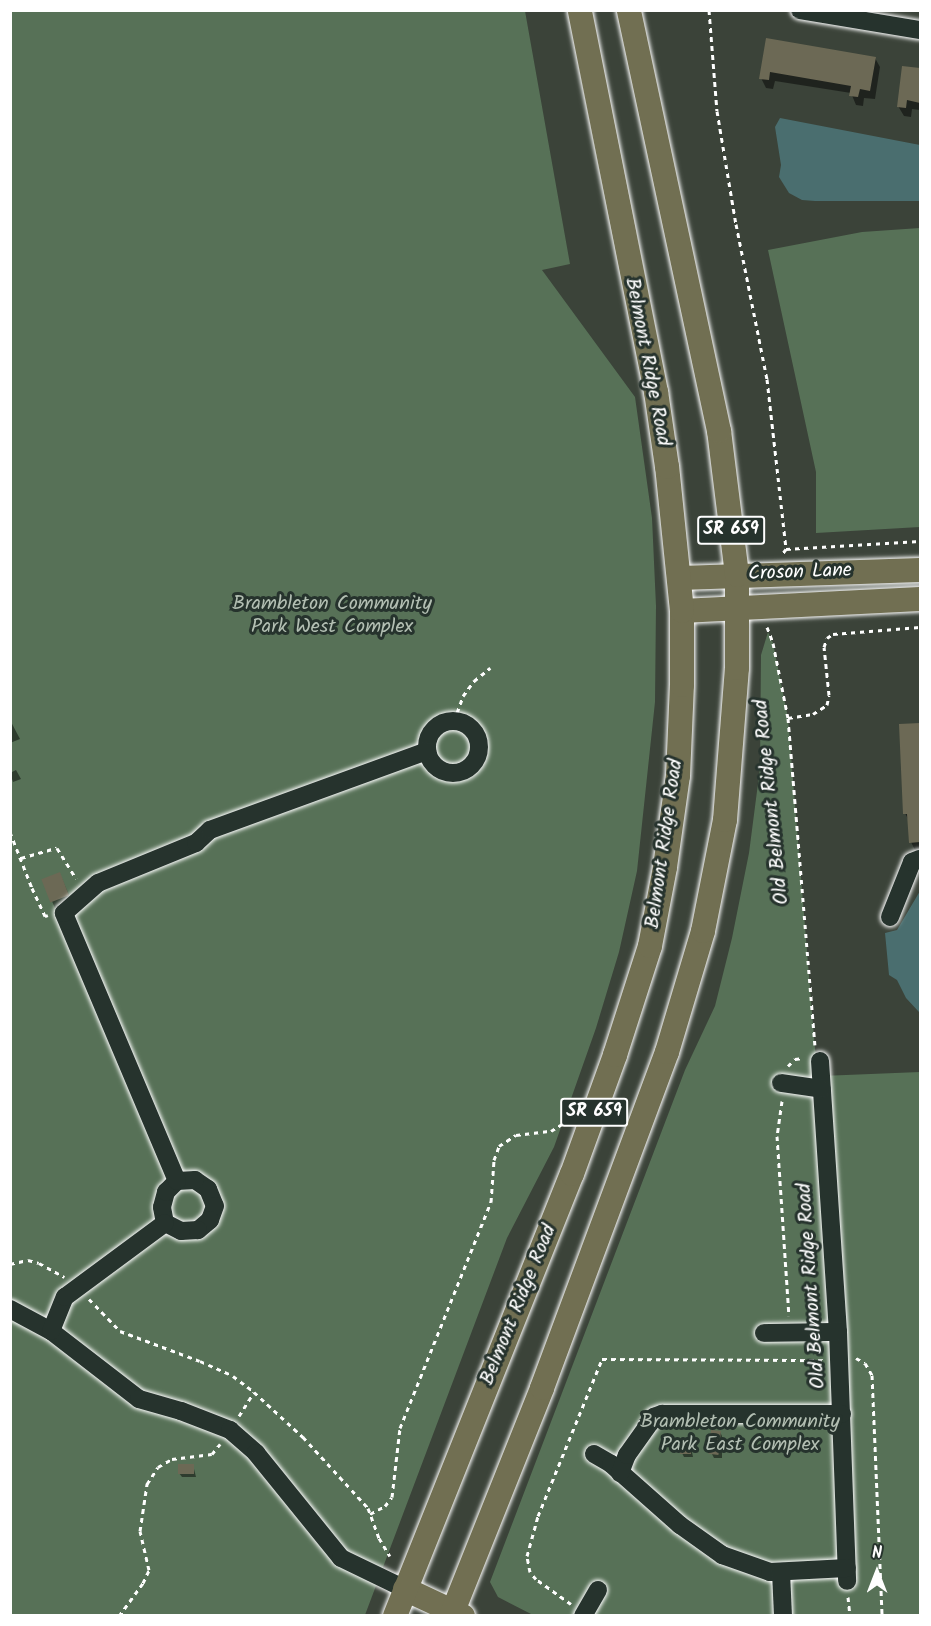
<!DOCTYPE html>
<html>
<head>
<meta charset="utf-8">
<style>
	body { margin:0 }
	#map { position:relative; width:931px; height:1626px; overflow:hidden; background:#3b4339; font-family:Kalam,sans-serif }
	div>[style] { position:absolute }
	[style*='--x'] { left:calc(var(--x)*1px); top:calc(var(--y)*1px); width:calc(var(--w)*1px); rotate:calc(var(--a)*1deg) }
	.green>* { inset:0; background:#577157 }
	.water>* { inset:0; background:#4a6e6f }
	.shadow>* { inset:0; background:#0007; transform-origin:0 0 }
	.building>* { inset:0; background:#6c6955; transform-origin:0 0 }
	.path>* { height:3px; margin-top:-1.5px; transform-origin:0; background:repeating-linear-gradient(90deg,#fff 0 4.5px,transparent 0 9px) }
	.roads { filter:drop-shadow(0 0 2px #fff) drop-shadow(0 0 2px #fff) }
	.minor>* { height:18px; margin:-9px; padding:0 9px; transform-origin:9px; border-radius:9px; background:#26332d }
	.minor>.ring { margin:-9px; padding:0; box-sizing:content-box; background:none; border:18px solid #26332d; border-radius:50% }
	.major>* { height:24px; margin:-12px; padding:0 12px; transform-origin:12px; border-radius:12px; background:#716f52 }
	span { translate:-50% -50%; white-space:nowrap; text-align:center; line-height:1.15; -webkit-text-stroke:6px #26332d; paint-order:stroke }
	.shield-label span { padding:2px 4px; background:#26332d; border:2px solid; border-radius:4px; -webkit-text-stroke-width:0 }
	.shield-label { font-size:18px; color:#fff; font-weight:700 }
	.street-label { font-size:20px; color:#fff }
	.park-label { font-size:20px; color:#b3bfb3 }
	.frame { position:absolute; inset:0; border:12px solid #fff; pointer-events:none }
	.north { position:absolute; left:847px; top:1542px; width:60px; height:60px; -webkit-text-stroke:4px #26332d; paint-order:stroke; rotate:0deg; font-size:16px; font-weight:700; line-height:24px; text-align:center; color:#fff }
	.north::after { content:''; display:block; margin:auto; width:21px; height:27px; background:#fff; clip-path:polygon(50% 0,100% 100%,50% 72%,0 100%) }
</style>
</head>
<body>
<div id="map">
	<div class="green">
		<div style="clip-path:polygon(11px 11px,525px 11px,570px 264px,542px 270px,635px 397px,652px 518px,656px 606px,655px 702px,637px 871px,619px 952px,596px 1028px,554px 1147px,507px 1238px,365px 1615px,11px 1616px)"></div>
		<div style="clip-path:polygon(920px 228px,920px 527px,816px 533px,816px 472px,768px 250px,862px 232px)"></div>
		<div style="clip-path:polygon(768px 632px,773px 643px,788px 718px,815px 1049px,821px 1076px,920px 1072px,920px 1615px,533px 1615px,498px 1597px,490px 1582px,685px 1070px,715px 1006px,732px 938px,749px 853px,760px 768px,761px 655px)"></div>
	</div>
	<div class="water">
		<div style="clip-path:polygon(780px 118px,920px 145px,920px 201px,815px 201px,802px 200px,789px 193px,779px 177px,781px 165px,775px 127px)"></div>
		<div style="clip-path:polygon(920px 891px,920px 1012px,919px 1012px,906px 998px,897px 980px,889px 975px,885px 933px,897px 930px)"></div>
	</div>
	<div class="shadow">
		<div style="clip-path:polygon(767px 40px,875px 58px,880px 67px,875px 99px,864px 98px,863px 106px,856px 105px,851px 93px,775px 81px,773px 89px,766px 88px,761px 78px)"></div>
		<div style="clip-path:polygon(903px 67px,920px 70px,920px 110px,912px 109px,911px 117px,904px 116px,898px 106px)"></div>
		<div style="clip-path:polygon(10px 720px,20px 739px,10px 743px)"></div>
		<div style="clip-path:polygon(920px 725px,920px 851px,916px 852px,911px 842px,909px 821px,905px 813px,901px 726px)"></div>
		<div style="clip-path:polygon(16px 770px,21px 779px,13px 782px,10px 773px)"></div>
		<div style="left:60px;top:874px;width:34px;height:18px;rotate:67deg"></div>
		<div style="clip-path:polygon(712px 1432px,720px 1432px,722px 1436px,722px 1458px,714px 1458px,712px 1454px)"></div>
		<div style="clip-path:polygon(690px 1442px,693px 1457px,684px 1457px,682px 1453px)"></div>
		<div style="clip-path:polygon(193px 1465px,196px 1477px,182px 1477px,179px 1473px)"></div>
	</div>
	<div class="building">
		<div style="clip-path:polygon(766px 38px,876px 57px,870px 91px,860px 89px,858px 97px,849px 96px,851px 86px,770px 72px,769px 80px,759px 79px)"></div>
		<div style="clip-path:polygon(902px 66px,920px 68px,920px 103px,907px 100px,906px 108px,897px 107px)"></div>
		<div style="clip-path:polygon(920px 723px,920px 842px,909px 843px,907px 814px,903px 814px,899px 724px)"></div>
		<div style="left:60px;top:872px;width:25px;height:20px;rotate:69deg"></div>
		<div style="left:711px;top:1430px;width:10px;height:24px;rotate:6deg"></div>
		<div style="left:680px;top:1440px;width:11px;height:14px"></div>
		<div style="left:178px;top:1464px;width:16px;height:10px"></div>
	</div>
	<div class="path">
		<div style="--x:709;--y:10;--w:101;--a:85.5"></div>
		<div style="--x:717;--y:111;--w:115;--a:80.5"></div>
		<div style="--x:736;--y:224;--w:158;--a:78.7"></div>
		<div style="--x:767;--y:379;--w:171;--a:83.6"></div>
		<div style="--x:786;--y:549;--w:5;--a:127"></div>
		<div style="--x:786;--y:549;--w:134;--a:-3.4"></div>
		<div style="--x:767;--y:627;--w:17;--a:69"></div>
		<div style="--x:773;--y:643;--w:76;--a:78.7"></div>
		<div style="--x:788;--y:718;--w:328;--a:85.3"></div>
		<div style="--x:788;--y:718;--w:25;--a:-9"></div>
		<div style="--x:813;--y:714;--w:17;--a:-33"></div>
		<div style="--x:827;--y:705;--w:10;--a:-79"></div>
		<div style="--x:829;--y:695;--w:48;--a:-95.9"></div>
		<div style="--x:824;--y:647;--w:9;--a:-72"></div>
		<div style="--x:827;--y:638;--w:7;--a:-34"></div>
		<div style="--x:833;--y:634;--w:87;--a:-4.6"></div>
		<div style="--x:454;--y:721;--w:27;--a:-70"></div>
		<div style="--x:463;--y:696;--w:19;--a:-54"></div>
		<div style="--x:474;--y:681;--w:21;--a:-39"></div>
		<div style="--x:10;--y:832;--w:60;--a:68.6"></div>
		<div style="--x:32;--y:888;--w:31;--a:65"></div>
		<div style="--x:45;--y:916;--w:3;--a:-18"></div>
		<div style="--x:21;--y:858;--w:37;--a:-16"></div>
		<div style="--x:57;--y:848;--w:36;--a:58"></div>
		<div style="--x:788;--y:1066;--w:10;--a:-45"></div>
		<div style="--x:795;--y:1059;--w:8;--a:-7"></div>
		<div style="--x:782;--y:1101;--w:35;--a:98"></div>
		<div style="--x:777;--y:1136;--w:180;--a:86.2"></div>
		<div style="--x:10;--y:1264;--w:18;--a:-13"></div>
		<div style="--x:28;--y:1260;--w:11;--a:15"></div>
		<div style="--x:39;--y:1263;--w:29;--a:29"></div>
		<div style="--x:89;--y:1299;--w:45;--a:45.9"></div>
		<div style="--x:120;--y:1331;--w:85;--a:20.6"></div>
		<div style="--x:200;--y:1361;--w:36;--a:24"></div>
		<div style="--x:233;--y:1376;--w:26;--a:37"></div>
		<div style="--x:254;--y:1392;--w:67;--a:42.6"></div>
		<div style="--x:303;--y:1437;--w:96;--a:47.5"></div>
		<div style="--x:368;--y:1508;--w:32;--a:70"></div>
		<div style="--x:379;--y:1538;--w:21;--a:59"></div>
		<div style="--x:856;--y:1358;--w:10;--a:29"></div>
		<div style="--x:865;--y:1363;--w:14;--a:60"></div>
		<div style="--x:872;--y:1375;--w:241;--a:87.6"></div>
		<div style="--x:239;--y:1416;--w:28;--a:-58"></div>
		<div style="--x:370;--y:1514;--w:17;--a:-28"></div>
		<div style="--x:385;--y:1506;--w:11;--a:-52"></div>
		<div style="--x:392;--y:1497;--w:69;--a:-83.4"></div>
		<div style="--x:400;--y:1428;--w:244;--a:-68.1"></div>
		<div style="--x:491;--y:1202;--w:42;--a:-85.9"></div>
		<div style="--x:494;--y:1160;--w:15;--a:-70"></div>
		<div style="--x:499;--y:1146;--w:20;--a:-33"></div>
		<div style="--x:516;--y:1135;--w:35;--a:-7"></div>
		<div style="--x:551;--y:1131;--w:15;--a:-32"></div>
		<div style="--x:848;--y:1597;--w:19;--a:84"></div>
		<div style="--x:571;--y:1604;--w:43;--a:-144.5"></div>
		<div style="--x:536;--y:1579;--w:9;--a:-131"></div>
		<div style="--x:530;--y:1572;--w:16;--a:-101"></div>
		<div style="--x:527;--y:1556;--w:41;--a:-74.6"></div>
		<div style="--x:538;--y:1516;--w:170;--a:-67.8"></div>
		<div style="--x:602;--y:1359;--w:221;--a:0.3"></div>
		<div style="--x:119;--y:1616;--w:41;--a:-54"></div>
		<div style="--x:143;--y:1583;--w:14;--a:-65"></div>
		<div style="--x:149;--y:1570;--w:40;--a:-103"></div>
		<div style="--x:140;--y:1531;--w:48;--a:-81.5"></div>
		<div style="--x:147;--y:1484;--w:20;--a:-57"></div>
		<div style="--x:158;--y:1467;--w:16;--a:-30"></div>
		<div style="--x:172;--y:1459;--w:40;--a:-7.1"></div>
		<div style="--x:212;--y:1454;--w:13;--a:-51"></div>
	</div>
	<div class="roads">
		<div class="minor">
			<div style="--x:800;--y:10;--w:122;--a:9.5"></div>
			<div class="ring" style="left:427px;top:721px;width:34px;height:34px"></div>
			<div style="--x:890;--y:917;--w:59;--a:-68.2"></div>
			<div style="--x:912;--y:862;--w:9;--a:-21"></div>
			<div style="--x:820;--y:1061;--w:272;--a:86.2"></div>
			<div style="--x:838;--y:1332;--w:249;--a:87.9"></div>
			<div style="--x:781;--y:1083;--w:41;--a:8.3"></div>
			<div style="--x:195;--y:1180;--w:16;--a:35"></div>
			<div style="--x:208;--y:1189;--w:18;--a:68"></div>
			<div style="--x:215;--y:1206;--w:15;--a:110"></div>
			<div style="--x:210;--y:1220;--w:16;--a:140"></div>
			<div style="--x:198;--y:1230;--w:17;--a:177"></div>
			<div style="--x:181;--y:1231;--w:18;--a:-153"></div>
			<div style="--x:165;--y:1223;--w:16;--a:-101"></div>
			<div style="--x:162;--y:1207;--w:16;--a:-75"></div>
			<div style="--x:166;--y:1192;--w:16;--a:-45"></div>
			<div style="--x:177;--y:1181;--w:18;--a:-3"></div>
			<div style="--x:177;--y:1181;--w:291;--a:-112.9"></div>
			<div style="--x:64;--y:913;--w:45;--a:-41.4"></div>
			<div style="--x:98;--y:883;--w:106;--a:-22.2"></div>
			<div style="--x:196;--y:843;--w:19;--a:-43"></div>
			<div style="--x:210;--y:830;--w:231;--a:-20"></div>
			<div style="--x:10;--y:1309;--w:47;--a:28.2"></div>
			<div style="--x:51;--y:1331;--w:111;--a:37.7"></div>
			<div style="--x:139;--y:1399;--w:44;--a:15.9"></div>
			<div style="--x:181;--y:1411;--w:53;--a:21.2"></div>
			<div style="--x:230;--y:1430;--w:35;--a:41"></div>
			<div style="--x:256;--y:1453;--w:135;--a:51"></div>
			<div style="--x:341;--y:1558;--w:71;--a:25.8"></div>
			<div style="--x:51;--y:1331;--w:37;--a:-68"></div>
			<div style="--x:65;--y:1297;--w:124;--a:-36.5"></div>
			<div style="--x:764;--y:1333;--w:74;--a:-0.8"></div>
			<div style="--x:594;--y:1454;--w:20;--a:30"></div>
			<div style="--x:611;--y:1464;--w:92;--a:41.5"></div>
			<div style="--x:680;--y:1525;--w:52;--a:35.5"></div>
			<div style="--x:722;--y:1555;--w:51;--a:19.5"></div>
			<div style="--x:770;--y:1572;--w:77;--a:-3"></div>
			<div style="--x:620;--y:1473;--w:19;--a:-69"></div>
			<div style="--x:627;--y:1455;--w:47;--a:-54.6"></div>
			<div style="--x:654;--y:1417;--w:9;--a:-21"></div>
			<div style="--x:662;--y:1414;--w:180;--a:0"></div>
			<div style="--x:781;--y:1572;--w:44;--a:87.4"></div>
			<div style="--x:583;--y:1616;--w:30;--a:-60"></div>
		</div>
		<div class="major">
			<div style="--x:680;--y:578;--w:240;--a:-1.9"></div>
			<div style="--x:682;--y:611;--w:238;--a:-2.9"></div>
			<div style="--x:405;--y:1589;--w:64;--a:25"></div>
			<div style="--x:395;--y:1616;--w:476;--a:-68.2"></div>
			<div style="--x:572;--y:1174;--w:127;--a:-70.1"></div>
			<div style="--x:615;--y:1055;--w:114;--a:-72.2"></div>
			<div style="--x:650;--y:946;--w:80;--a:-79.2"></div>
			<div style="--x:665;--y:867;--w:92;--a:-81.9"></div>
			<div style="--x:678;--y:776;--w:91;--a:-87.5"></div>
			<div style="--x:682;--y:685;--w:74;--a:-90"></div>
			<div style="--x:682;--y:611;--w:145;--a:-95.9"></div>
			<div style="--x:667;--y:467;--w:76;--a:-98.3"></div>
			<div style="--x:656;--y:392;--w:389;--a:-101.3"></div>
			<div style="--x:451;--y:1616;--w:245;--a:-68.2"></div>
			<div style="--x:542;--y:1388;--w:358;--a:-69.6"></div>
			<div style="--x:667;--y:1052;--w:126;--a:-73.4"></div>
			<div style="--x:703;--y:931;--w:113;--a:-78.8"></div>
			<div style="--x:725;--y:820;--w:152;--a:-85.5"></div>
			<div style="--x:737;--y:668;--w:93;--a:-90"></div>
			<div style="--x:737;--y:575;--w:145;--a:-97.1"></div>
			<div style="--x:719;--y:431;--w:431;--a:-102.1"></div>
		</div>
	</div>
	<div class="shield-label">
		<span style="left:731px;top:530px">SR 659</span>
		<span style="left:594px;top:1112px">SR 659</span>
	</div>
	<div class="street-label">
		<span style="left:647px;top:362px;rotate:79deg">Belmont Ridge Road</span>
		<span style="left:800px;top:573px;rotate:-2deg">Croson Lane</span>
		<span style="left:772px;top:802px;rotate:-96deg">Old Belmont Ridge Road</span>
		<span style="left:665px;top:844px;rotate:-82deg">Belmont Ridge Road</span>
		<span style="left:812px;top:1286px;rotate:-94deg">Old Belmont Ridge Road</span>
		<span style="left:519px;top:1305px;rotate:-68deg">Belmont Ridge Road</span>
	</div>
	<div class="park-label">
		<span style="left:332px;top:616px">Brambleton Community<br>Park West Complex</span>
		<span style="left:740px;top:1434px">Brambleton Community<br>Park East Complex</span>
	</div>
	<div class="frame"></div>
	<div class="north">N</div>
</div>
</body>
</html>
